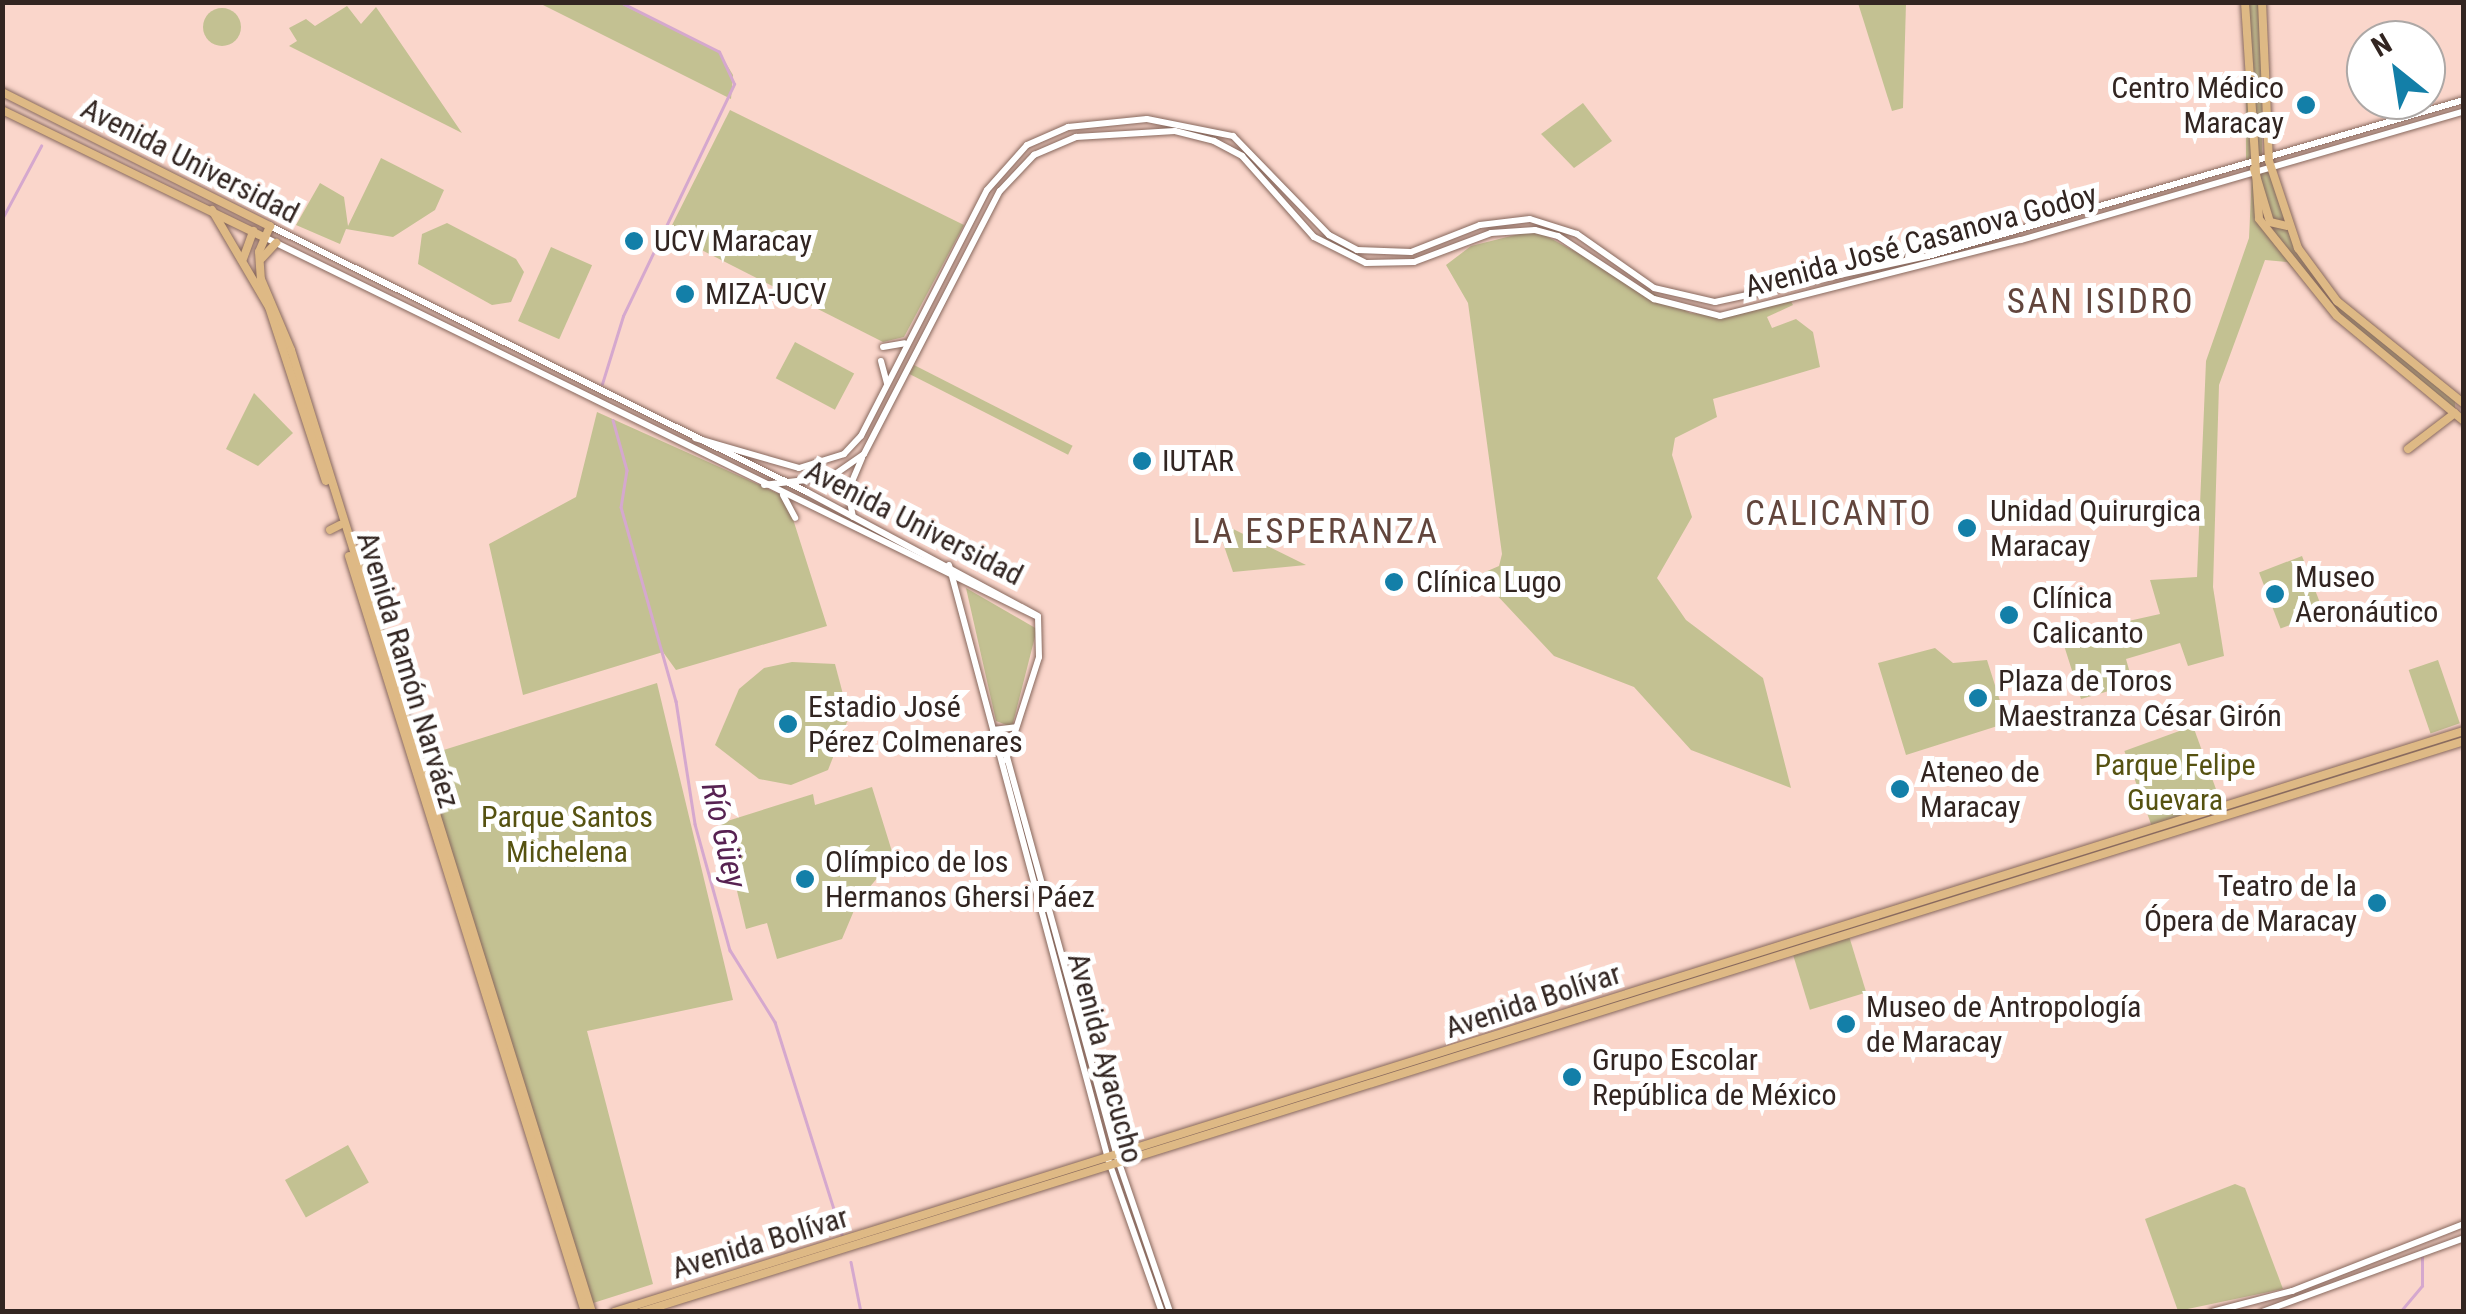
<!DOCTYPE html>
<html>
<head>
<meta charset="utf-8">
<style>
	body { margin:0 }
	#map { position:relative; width:2466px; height:1314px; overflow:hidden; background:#fad6cb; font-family:"Roboto Condensed",sans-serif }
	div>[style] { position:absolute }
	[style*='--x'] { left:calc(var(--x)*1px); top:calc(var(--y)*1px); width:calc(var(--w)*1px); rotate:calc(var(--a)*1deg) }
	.green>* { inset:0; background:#c3c192; transform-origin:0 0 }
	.round { border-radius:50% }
	.stream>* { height:2.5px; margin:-1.25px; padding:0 1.25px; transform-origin:1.25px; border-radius:1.25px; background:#d5a8ce }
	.roads { filter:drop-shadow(0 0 2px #87685d) drop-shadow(0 0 2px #87685d) }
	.secondary>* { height:6px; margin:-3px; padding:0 3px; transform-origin:3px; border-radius:3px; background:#fff }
	.primary>* { height:8px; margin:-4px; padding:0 4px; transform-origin:4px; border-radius:4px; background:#deb985 }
	.dots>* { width:28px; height:28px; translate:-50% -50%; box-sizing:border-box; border:5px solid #fff; border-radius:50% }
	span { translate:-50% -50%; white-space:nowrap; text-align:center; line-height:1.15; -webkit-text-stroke:10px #fff; paint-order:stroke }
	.poi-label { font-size:30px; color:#322521 }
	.right { translate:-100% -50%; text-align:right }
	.left { translate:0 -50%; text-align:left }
	.street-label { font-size:30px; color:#322521 }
	.park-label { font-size:30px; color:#565211 }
	.water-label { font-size:32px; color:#572252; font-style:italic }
	.quarter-label { font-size:35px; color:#62453c; letter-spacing:2.5px }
	.frame { position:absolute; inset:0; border:5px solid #322521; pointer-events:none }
	.north { position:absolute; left:2346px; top:20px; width:100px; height:100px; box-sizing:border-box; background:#fff; border:2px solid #ada8a6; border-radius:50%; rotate:330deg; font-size:28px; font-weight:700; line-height:40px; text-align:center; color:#322521 }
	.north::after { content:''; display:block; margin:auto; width:35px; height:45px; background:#137fa8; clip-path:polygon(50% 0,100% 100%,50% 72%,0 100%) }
</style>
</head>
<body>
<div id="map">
	<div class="green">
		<div style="clip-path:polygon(539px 3px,619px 3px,719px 52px,733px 75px,731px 99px)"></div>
		<div style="clip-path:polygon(1858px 3px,1906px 3px,1903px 108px,1892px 111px)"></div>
		<div style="left:2246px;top:3px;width:16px;height:161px"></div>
		<div style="clip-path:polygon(347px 6px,361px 24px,376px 7px,462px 133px,289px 46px,297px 41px,289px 28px,306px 19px,315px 26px)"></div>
		<div class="round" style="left:203px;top:8px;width:38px;height:38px"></div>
		<div style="clip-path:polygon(1583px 103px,1612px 141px,1574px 168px,1541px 134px)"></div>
		<div style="clip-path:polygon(730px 110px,964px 225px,904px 337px,883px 342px,668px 233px)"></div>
		<div style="clip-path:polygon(381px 158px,444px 190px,435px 210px,393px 237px,346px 229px,340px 244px,296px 225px,320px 183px,344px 197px,348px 226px)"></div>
		<div style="clip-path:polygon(2270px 170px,2287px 226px,2337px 301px,2455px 401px,2455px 413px,2341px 319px,2287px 262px,2265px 260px,2219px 385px,2213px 587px,2224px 656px,2188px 666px,2180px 643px,2126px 659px,2133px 684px,2081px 699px,2061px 636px,2160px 614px,2150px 580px,2197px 577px,2206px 361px,2249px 238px,2252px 173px)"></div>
		<div style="clip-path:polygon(447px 223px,516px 259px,524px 272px,511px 302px,492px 305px,418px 264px,422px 234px)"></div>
		<div style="clip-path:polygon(1535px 230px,1690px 313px,1721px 316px,1789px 298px,1793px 305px,1767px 317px,1772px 328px,1796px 319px,1813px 332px,1820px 367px,1713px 399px,1717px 417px,1675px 438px,1672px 455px,1692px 517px,1657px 578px,1686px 620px,1763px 678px,1791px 788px,1691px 750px,1634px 687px,1554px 656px,1478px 575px,1499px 566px,1502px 554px,1468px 303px,1446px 265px,1471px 246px)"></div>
		<div style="left:551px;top:247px;width:45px;height:81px;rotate:24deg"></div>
		<div style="left:795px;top:342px;width:67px;height:41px;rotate:28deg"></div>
		<div style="left:914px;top:365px;width:178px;height:10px;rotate:27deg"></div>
		<div style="clip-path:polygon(254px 393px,293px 433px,258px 466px,226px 449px)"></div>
		<div style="clip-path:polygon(597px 412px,786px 497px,827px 626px,676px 670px,663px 652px,523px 695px,489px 544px,576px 497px)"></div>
		<div style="clip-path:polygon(1215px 520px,1306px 565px,1233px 572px)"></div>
		<div style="left:2302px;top:556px;width:60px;height:46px;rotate:69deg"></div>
		<div style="clip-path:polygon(966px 588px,1037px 629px,1012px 727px,996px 721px)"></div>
		<div style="clip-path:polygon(1935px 648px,1953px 663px,1987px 660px,2007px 723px,1906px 755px,1878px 663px)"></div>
		<div style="left:2438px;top:660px;width:67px;height:31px;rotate:71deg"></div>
		<div style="clip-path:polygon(792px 662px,835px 664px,849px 717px,828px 770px,791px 785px,759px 779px,715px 745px,739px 689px,764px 668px)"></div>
		<div style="clip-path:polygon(657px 683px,733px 1000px,587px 1031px,653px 1284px,590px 1304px,418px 758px)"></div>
		<div style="left:2193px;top:726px;width:86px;height:73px;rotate:70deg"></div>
		<div style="clip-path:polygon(872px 787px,894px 858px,858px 901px,842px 939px,777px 959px,767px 923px,746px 929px,721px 823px,813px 794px,815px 805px)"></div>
		<div style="left:1849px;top:936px;width:59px;height:59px;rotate:73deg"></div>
		<div style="left:348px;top:1145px;width:43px;height:72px;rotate:61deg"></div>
		<div style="clip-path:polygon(2235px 1184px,2245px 1188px,2283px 1289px,2178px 1311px,2145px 1219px)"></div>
	</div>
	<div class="stream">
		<div style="--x:2;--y:219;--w:83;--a:-61.9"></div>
		<div style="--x:602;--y:384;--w:71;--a:-72.8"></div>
		<div style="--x:623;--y:316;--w:257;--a:-64.4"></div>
		<div style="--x:734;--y:84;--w:35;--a:-115"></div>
		<div style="--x:719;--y:52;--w:112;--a:-153.4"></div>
		<div style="--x:613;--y:420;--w:52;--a:74.4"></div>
		<div style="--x:627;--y:470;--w:37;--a:99"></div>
		<div style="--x:621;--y:507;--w:202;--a:74.2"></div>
		<div style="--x:676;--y:701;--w:124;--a:81.2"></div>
		<div style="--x:695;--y:824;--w:131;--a:74.5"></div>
		<div style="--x:730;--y:950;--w:85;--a:58"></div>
		<div style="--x:775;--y:1022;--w:226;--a:72.5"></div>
		<div style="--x:851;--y:1262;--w:51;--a:78.7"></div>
		<div style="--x:2400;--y:1312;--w:34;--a:-50"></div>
		<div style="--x:2422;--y:1286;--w:28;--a:-90"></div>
	</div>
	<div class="roads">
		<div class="secondary">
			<div style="--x:270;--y:226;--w:599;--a:26.35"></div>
			<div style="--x:807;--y:492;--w:262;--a:28.2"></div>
			<div style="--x:264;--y:237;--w:862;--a:26.15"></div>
			<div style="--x:1908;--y:258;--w:18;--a:-81"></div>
			<div style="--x:883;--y:347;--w:22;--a:-10"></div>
			<div style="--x:881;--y:361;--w:23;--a:75"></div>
			<div style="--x:695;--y:438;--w:108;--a:16.1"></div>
			<div style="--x:799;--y:468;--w:47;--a:-17.3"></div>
			<div style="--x:844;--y:454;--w:25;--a:-47"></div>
			<div style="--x:861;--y:436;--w:276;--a:-62.9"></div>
			<div style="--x:987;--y:190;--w:60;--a:-48.4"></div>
			<div style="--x:1027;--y:145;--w:45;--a:-23.7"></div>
			<div style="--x:1068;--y:127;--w:79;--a:-5.8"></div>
			<div style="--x:1147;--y:119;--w:88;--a:11.2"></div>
			<div style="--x:1233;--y:136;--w:138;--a:45.9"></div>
			<div style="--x:1329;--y:235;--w:32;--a:28"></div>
			<div style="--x:1357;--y:250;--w:54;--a:2.1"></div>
			<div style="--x:1411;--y:252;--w:74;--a:-21.4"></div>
			<div style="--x:1480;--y:225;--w:50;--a:-6.8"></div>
			<div style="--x:1530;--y:219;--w:49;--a:17.7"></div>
			<div style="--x:1577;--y:234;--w:94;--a:35"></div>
			<div style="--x:1654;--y:288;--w:63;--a:12.9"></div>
			<div style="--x:1715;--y:302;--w:218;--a:-12.2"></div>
			<div style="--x:1928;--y:256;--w:558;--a:-16.23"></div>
			<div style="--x:764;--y:485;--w:67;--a:-6.8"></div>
			<div style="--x:831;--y:477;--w:40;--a:-34.9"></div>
			<div style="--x:864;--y:454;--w:296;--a:-62.7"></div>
			<div style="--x:1000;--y:191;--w:50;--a:-46.6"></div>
			<div style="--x:1034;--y:155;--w:46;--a:-23.2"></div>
			<div style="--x:1076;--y:137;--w:99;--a:-3.5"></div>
			<div style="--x:1175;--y:131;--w:40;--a:14.4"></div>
			<div style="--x:1214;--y:141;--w:32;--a:28"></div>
			<div style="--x:1242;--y:156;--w:108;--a:48.4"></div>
			<div style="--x:1314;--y:237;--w:58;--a:26.6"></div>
			<div style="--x:1366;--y:263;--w:48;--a:-1.2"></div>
			<div style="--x:1414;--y:262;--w:82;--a:-20.6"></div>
			<div style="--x:1491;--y:233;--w:44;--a:-3.9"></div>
			<div style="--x:1535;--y:230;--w:24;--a:15"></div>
			<div style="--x:1558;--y:236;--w:115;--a:33.3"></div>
			<div style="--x:1654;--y:299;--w:68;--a:14.4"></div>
			<div style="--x:1720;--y:316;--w:310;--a:-14.2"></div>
			<div style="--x:2021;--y:240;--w:461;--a:-16.2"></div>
			<div style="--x:783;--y:495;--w:26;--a:62"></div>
			<div style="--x:853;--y:517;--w:26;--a:-101"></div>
			<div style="--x:848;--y:491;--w:36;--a:-67"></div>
			<div style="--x:949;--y:565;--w:615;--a:75.01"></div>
			<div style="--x:1108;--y:1159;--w:162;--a:70.6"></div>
			<div style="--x:993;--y:730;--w:23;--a:-7"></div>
			<div style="--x:1007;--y:757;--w:415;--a:74.6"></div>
			<div style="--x:1117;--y:1157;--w:164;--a:71.1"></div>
			<div style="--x:1006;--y:760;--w:108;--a:-72.2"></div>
			<div style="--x:1039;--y:657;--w:40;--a:-91.4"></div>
			<div style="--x:2212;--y:1312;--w:83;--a:-14.7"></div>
			<div style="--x:2292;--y:1291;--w:185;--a:-21.3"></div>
			<div style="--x:2262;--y:1312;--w:215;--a:-20.1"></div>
		</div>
		<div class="primary">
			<div style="--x:2245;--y:2;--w:217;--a:86.3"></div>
			<div style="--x:2259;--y:219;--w:124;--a:51.2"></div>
			<div style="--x:2337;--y:316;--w:165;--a:39.6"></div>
			<div style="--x:2262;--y:2;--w:159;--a:87.5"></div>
			<div style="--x:2269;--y:161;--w:92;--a:71.6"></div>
			<div style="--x:2298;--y:248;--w:66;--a:53.7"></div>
			<div style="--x:2337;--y:301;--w:164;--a:39"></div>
			<div style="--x:2;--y:92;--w:300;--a:26.6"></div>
			<div style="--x:270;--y:226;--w:28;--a:113"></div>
			<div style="--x:259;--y:252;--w:27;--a:86"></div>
			<div style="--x:261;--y:279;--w:77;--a:67.1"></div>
			<div style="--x:291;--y:350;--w:1008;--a:72.63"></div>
			<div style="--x:2;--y:110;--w:291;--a:25.9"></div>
			<div style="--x:2254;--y:169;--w:55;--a:73.2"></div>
			<div style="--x:2270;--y:222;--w:17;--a:13"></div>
			<div style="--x:212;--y:210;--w:113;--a:59.6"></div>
			<div style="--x:269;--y:307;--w:183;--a:71.9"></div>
			<div style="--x:262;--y:258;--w:21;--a:-47"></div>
			<div style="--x:243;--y:259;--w:30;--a:-70"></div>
			<div style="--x:2408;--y:449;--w:59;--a:-37.5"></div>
			<div style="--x:330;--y:530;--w:11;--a:-27"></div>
			<div style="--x:349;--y:556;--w:792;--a:72.66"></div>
			<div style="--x:614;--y:1312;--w:1939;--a:-17.44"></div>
			<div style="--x:641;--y:1312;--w:1910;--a:-17.39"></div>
		</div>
	</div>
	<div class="dots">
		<div style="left:2306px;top:105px;background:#137fa8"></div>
		<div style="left:634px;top:241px;background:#137fa8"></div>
		<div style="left:685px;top:294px;background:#137fa8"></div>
		<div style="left:1142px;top:461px;background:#137fa8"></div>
		<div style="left:1967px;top:528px;background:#137fa8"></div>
		<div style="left:1394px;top:582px;background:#137fa8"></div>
		<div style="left:2275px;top:594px;background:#137fa8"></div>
		<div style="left:2009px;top:615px;background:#137fa8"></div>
		<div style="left:1978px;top:698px;background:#137fa8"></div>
		<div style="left:788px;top:724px;background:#137fa8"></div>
		<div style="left:1900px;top:789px;background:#137fa8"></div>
		<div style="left:805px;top:879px;background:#137fa8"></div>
		<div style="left:2377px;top:903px;background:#137fa8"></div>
		<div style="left:1846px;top:1024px;background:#137fa8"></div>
		<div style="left:1572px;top:1077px;background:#137fa8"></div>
	</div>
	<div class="poi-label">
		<span class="right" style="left:2284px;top:105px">Centro Médico<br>Maracay</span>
		<span class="left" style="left:654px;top:241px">UCV Maracay</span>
		<span class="left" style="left:705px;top:294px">MIZA-UCV</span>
		<span class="left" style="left:1162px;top:461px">IUTAR</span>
		<span class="left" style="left:1990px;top:528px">Unidad Quirurgica<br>Maracay</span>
		<span class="left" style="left:2295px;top:594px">Museo<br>Aeronáutico</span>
		<span class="left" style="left:1416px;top:582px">Clínica Lugo</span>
		<span class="left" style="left:2032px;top:615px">Clínica<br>Calicanto</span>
		<span class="left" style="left:1998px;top:698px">Plaza de Toros<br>Maestranza César Girón</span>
		<span class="left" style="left:808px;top:724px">Estadio José<br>Pérez Colmenares</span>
		<span class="left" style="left:1920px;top:789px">Ateneo de<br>Maracay</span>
		<span class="left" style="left:825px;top:879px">Olímpico de los<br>Hermanos Ghersi Páez</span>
		<span class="right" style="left:2357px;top:903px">Teatro de la<br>Ópera de Maracay</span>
		<span class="left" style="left:1866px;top:1024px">Museo de Antropología<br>de Maracay</span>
		<span class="left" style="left:1592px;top:1077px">Grupo Escolar<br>República de México</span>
	</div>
	<div class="street-label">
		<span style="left:190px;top:161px;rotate:27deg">Avenida Universidad</span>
		<span style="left:1921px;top:241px;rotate:-15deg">Avenida José Casanova Godoy</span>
		<span style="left:914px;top:523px;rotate:27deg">Avenida Universidad</span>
		<span style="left:408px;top:670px;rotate:73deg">Avenida Ramón Narváez</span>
		<span style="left:1533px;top:1001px;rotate:-18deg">Avenida Bolívar</span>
		<span style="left:1105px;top:1058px;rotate:75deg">Avenida Ayacucho</span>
		<span style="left:760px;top:1243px;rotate:-17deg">Avenida Bolívar</span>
	</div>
	<div class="park-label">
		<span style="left:2175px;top:782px">Parque Felipe<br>Guevara</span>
		<span style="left:567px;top:834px">Parque Santos<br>Michelena</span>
	</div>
	<div class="water-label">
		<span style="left:724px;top:835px;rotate:77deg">Río Güey</span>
	</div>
	<div class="quarter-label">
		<span style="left:2101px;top:302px">SAN ISIDRO</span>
		<span style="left:1839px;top:514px">CALICANTO</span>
		<span style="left:1316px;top:532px">LA ESPERANZA</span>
	</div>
	<div class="frame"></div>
	<div class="north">N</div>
</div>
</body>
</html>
